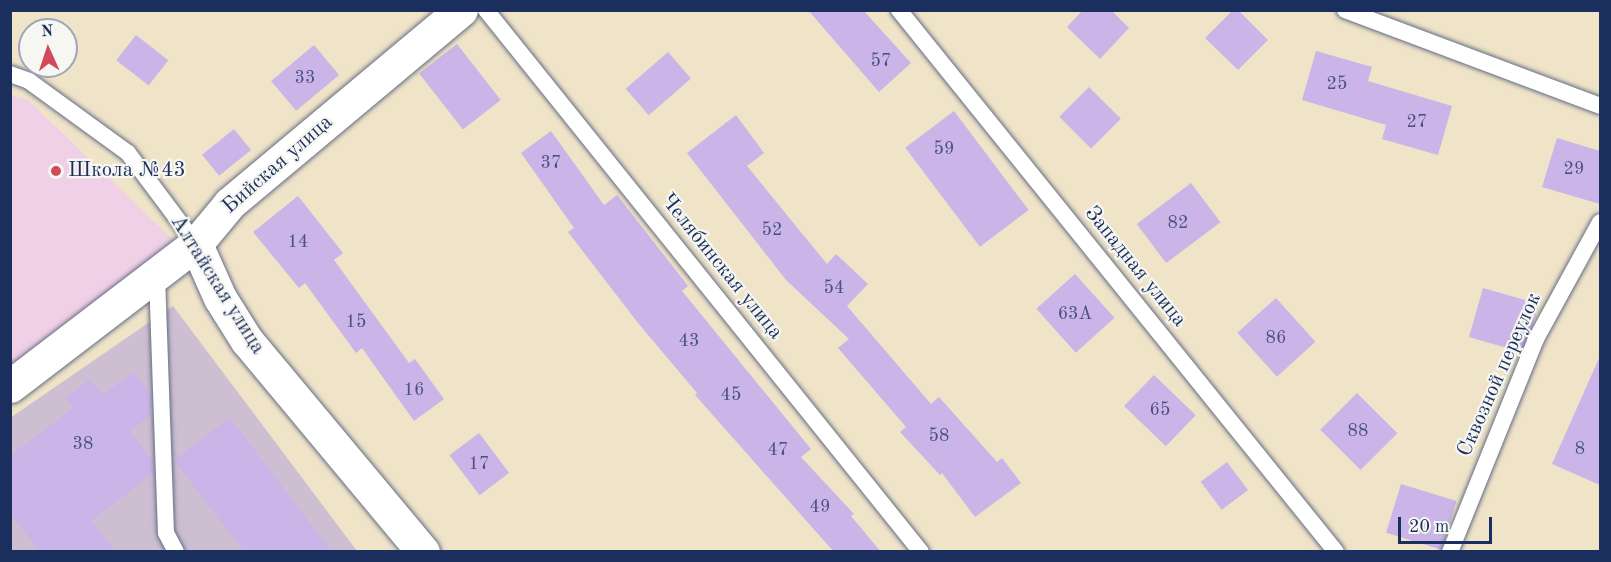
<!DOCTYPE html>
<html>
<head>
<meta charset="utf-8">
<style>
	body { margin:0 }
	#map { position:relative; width:1611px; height:562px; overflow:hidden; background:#efe3c8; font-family:"Old Standard TT",serif }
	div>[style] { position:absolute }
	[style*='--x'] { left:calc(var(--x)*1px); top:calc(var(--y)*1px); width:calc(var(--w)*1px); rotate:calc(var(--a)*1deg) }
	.built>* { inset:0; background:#efd0e6 }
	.industrial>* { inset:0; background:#cdbed2 }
	.building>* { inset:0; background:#cab4e8; transform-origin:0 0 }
	.roads { filter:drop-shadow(0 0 2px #656e83) drop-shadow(0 0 2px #656e83) }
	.service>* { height:16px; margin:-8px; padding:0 8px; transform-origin:8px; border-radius:8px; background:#fff }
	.minor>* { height:33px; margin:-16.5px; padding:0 16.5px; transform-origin:16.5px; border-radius:16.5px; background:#fff }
	.tertiary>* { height:33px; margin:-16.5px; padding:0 16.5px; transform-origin:16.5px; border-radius:16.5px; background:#fff }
	.dots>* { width:16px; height:16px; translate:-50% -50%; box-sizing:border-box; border:3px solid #f6f6f2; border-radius:50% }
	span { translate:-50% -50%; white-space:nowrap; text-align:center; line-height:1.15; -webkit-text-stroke:4.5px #f6f6f2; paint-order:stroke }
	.number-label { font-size:18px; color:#475080 }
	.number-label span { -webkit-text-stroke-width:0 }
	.street-label { font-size:21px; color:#1b2f5e }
	.poi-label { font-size:21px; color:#1b2f5e }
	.left { translate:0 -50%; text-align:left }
	.frame { position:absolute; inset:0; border:12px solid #1b2f5e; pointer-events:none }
	.north { position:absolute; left:18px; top:18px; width:60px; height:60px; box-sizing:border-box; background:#f6f6f2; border:2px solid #9ea6b7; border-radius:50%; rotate:357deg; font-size:16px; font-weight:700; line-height:24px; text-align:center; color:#1b2f5e }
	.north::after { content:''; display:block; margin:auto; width:21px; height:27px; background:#d1495b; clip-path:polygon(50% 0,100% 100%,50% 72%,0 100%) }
	.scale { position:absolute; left:1398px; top:517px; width:94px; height:27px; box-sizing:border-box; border:3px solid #1b2f5e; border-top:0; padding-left:8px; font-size:18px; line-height:21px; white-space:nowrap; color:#1b2f5e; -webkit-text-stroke:4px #f6f6f2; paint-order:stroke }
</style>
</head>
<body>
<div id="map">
	<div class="built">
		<div style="clip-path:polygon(11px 96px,28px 100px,175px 242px,11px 366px)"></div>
	</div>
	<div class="industrial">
		<div style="clip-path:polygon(173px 306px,357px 551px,11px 551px,10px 418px)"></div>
	</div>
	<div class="building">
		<div style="clip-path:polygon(808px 10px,863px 10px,911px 63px,879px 92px)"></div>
		<div style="clip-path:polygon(1083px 10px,1111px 10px,1129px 28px,1100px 59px,1067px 27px)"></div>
		<div style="clip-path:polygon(1233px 10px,1238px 10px,1268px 40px,1238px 70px,1205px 38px)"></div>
		<div style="left:136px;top:35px;width:41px;height:32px;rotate:38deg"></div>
		<div style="left:457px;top:44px;width:71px;height:48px;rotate:52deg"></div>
		<div style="left:314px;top:45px;width:39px;height:56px;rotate:50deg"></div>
		<div style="clip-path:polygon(1316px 51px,1372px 67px,1368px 81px,1452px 106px,1438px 155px,1382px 139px,1386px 125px,1302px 100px)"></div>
		<div style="left:668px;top:52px;width:35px;height:56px;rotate:49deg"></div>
		<div style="left:1089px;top:87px;width:45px;height:42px;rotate:45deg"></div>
		<div style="left:954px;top:111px;width:124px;height:61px;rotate:53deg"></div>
		<div style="clip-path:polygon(736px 115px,764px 153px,747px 166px,827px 264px,836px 254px,868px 284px,847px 306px,931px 404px,939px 397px,997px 462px,1002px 458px,1021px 483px,975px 517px,942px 473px,940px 475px,900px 432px,906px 427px,838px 348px,849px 339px,786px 280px,687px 153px)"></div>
		<div style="left:234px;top:129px;width:27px;height:41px;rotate:51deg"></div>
		<div style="clip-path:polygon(551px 131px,604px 205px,617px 195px,688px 286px,682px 291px,811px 449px,801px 457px,854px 514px,851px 516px,881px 552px,834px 552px,695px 395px,697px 393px,638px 323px,568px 232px,574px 228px,521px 153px)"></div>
		<div style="clip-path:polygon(1557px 138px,1600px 151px,1600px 204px,1542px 187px)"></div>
		<div style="left:1191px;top:183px;width:49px;height:68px;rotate:53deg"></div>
		<div style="clip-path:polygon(298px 196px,343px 253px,334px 260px,409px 363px,415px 359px,444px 399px,414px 421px,362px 348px,356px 353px,305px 283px,299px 288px,253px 232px)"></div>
		<div style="left:1075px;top:274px;width:59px;height:52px;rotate:48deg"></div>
		<div style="left:1483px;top:288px;width:58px;height:51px;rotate:16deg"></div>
		<div style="left:1276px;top:298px;width:59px;height:52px;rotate:48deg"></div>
		<div style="clip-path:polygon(1600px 356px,1600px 485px,1552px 464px)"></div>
		<div style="clip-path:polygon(134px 372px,151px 394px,151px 415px,130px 431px,153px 462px,153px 473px,91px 521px,117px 552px,40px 552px,10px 513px,10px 456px,74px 408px,66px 398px,90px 379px,102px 395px)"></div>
		<div style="left:1154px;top:375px;width:58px;height:43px;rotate:44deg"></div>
		<div style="left:1357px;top:393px;width:57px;height:52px;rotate:45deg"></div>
		<div style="clip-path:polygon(230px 418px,332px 552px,244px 552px,174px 460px)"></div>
		<div style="left:479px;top:433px;width:50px;height:37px;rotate:53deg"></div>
		<div style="left:1227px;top:462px;width:35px;height:33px;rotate:53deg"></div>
		<div style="left:1401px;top:484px;width:58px;height:51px;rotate:17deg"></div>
	</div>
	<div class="roads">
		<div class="service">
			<div style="--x:486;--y:10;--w:695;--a:51.25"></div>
			<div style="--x:899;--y:10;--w:696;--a:51.12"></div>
			<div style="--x:1345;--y:10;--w:272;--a:20.6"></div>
			<div style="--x:10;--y:74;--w:20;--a:20"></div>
			<div style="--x:29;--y:81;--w:122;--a:36"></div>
			<div style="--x:128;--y:153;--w:114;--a:53.2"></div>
			<div style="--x:157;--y:276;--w:257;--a:88"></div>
			<div style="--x:166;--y:533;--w:21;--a:62"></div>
			<div style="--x:1450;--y:552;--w:230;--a:-68"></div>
			<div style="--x:1536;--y:339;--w:133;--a:-61.3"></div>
		</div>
		<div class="minor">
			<div style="--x:10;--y:386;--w:234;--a:-37.4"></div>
		</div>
		<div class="tertiary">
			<div style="--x:423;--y:552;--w:275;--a:-129.8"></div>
			<div style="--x:247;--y:341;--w:51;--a:-122.1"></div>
			<div style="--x:220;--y:298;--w:59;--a:-114"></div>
			<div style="--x:196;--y:244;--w:53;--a:-50.3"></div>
			<div style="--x:230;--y:203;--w:301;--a:-39.9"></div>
		</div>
	</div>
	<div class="dots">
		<div style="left:56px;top:171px;background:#d1495b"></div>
	</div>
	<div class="number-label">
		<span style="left:881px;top:61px">57</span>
		<span style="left:305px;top:78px">33</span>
		<span style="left:1337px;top:84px">25</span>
		<span style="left:1417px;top:122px">27</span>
		<span style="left:944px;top:149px">59</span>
		<span style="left:551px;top:163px">37</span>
		<span style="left:1574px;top:169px">29</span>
		<span style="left:1178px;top:223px">82</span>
		<span style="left:772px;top:230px">52</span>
		<span style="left:298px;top:242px">14</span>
		<span style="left:834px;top:288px">54</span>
		<span style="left:1075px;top:314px">63А</span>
		<span style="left:356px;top:322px">15</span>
		<span style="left:1276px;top:338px">86</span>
		<span style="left:689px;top:341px">43</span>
		<span style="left:414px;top:390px">16</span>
		<span style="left:731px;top:395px">45</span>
		<span style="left:1160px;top:410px">65</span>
		<span style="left:1358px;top:431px">88</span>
		<span style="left:939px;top:436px">58</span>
		<span style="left:83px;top:444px">38</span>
		<span style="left:1580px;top:449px">8</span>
		<span style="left:778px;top:450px">47</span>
		<span style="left:479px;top:464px">17</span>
		<span style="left:820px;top:507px">49</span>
	</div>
	<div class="street-label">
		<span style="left:278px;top:165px;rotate:-41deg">Бийская улица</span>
		<span style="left:721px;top:267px;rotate:51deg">Челябинская улица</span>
		<span style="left:1135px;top:267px;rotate:51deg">Западная улица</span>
		<span style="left:217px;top:285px;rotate:58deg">Алтайская улица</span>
		<span style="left:1500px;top:375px;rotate:-66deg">Сквозной переулок</span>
	</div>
	<div class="poi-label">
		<span class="left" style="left:68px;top:171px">Школа №43</span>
	</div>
	<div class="frame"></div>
	<div class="north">N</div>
	<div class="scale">20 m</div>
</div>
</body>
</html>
